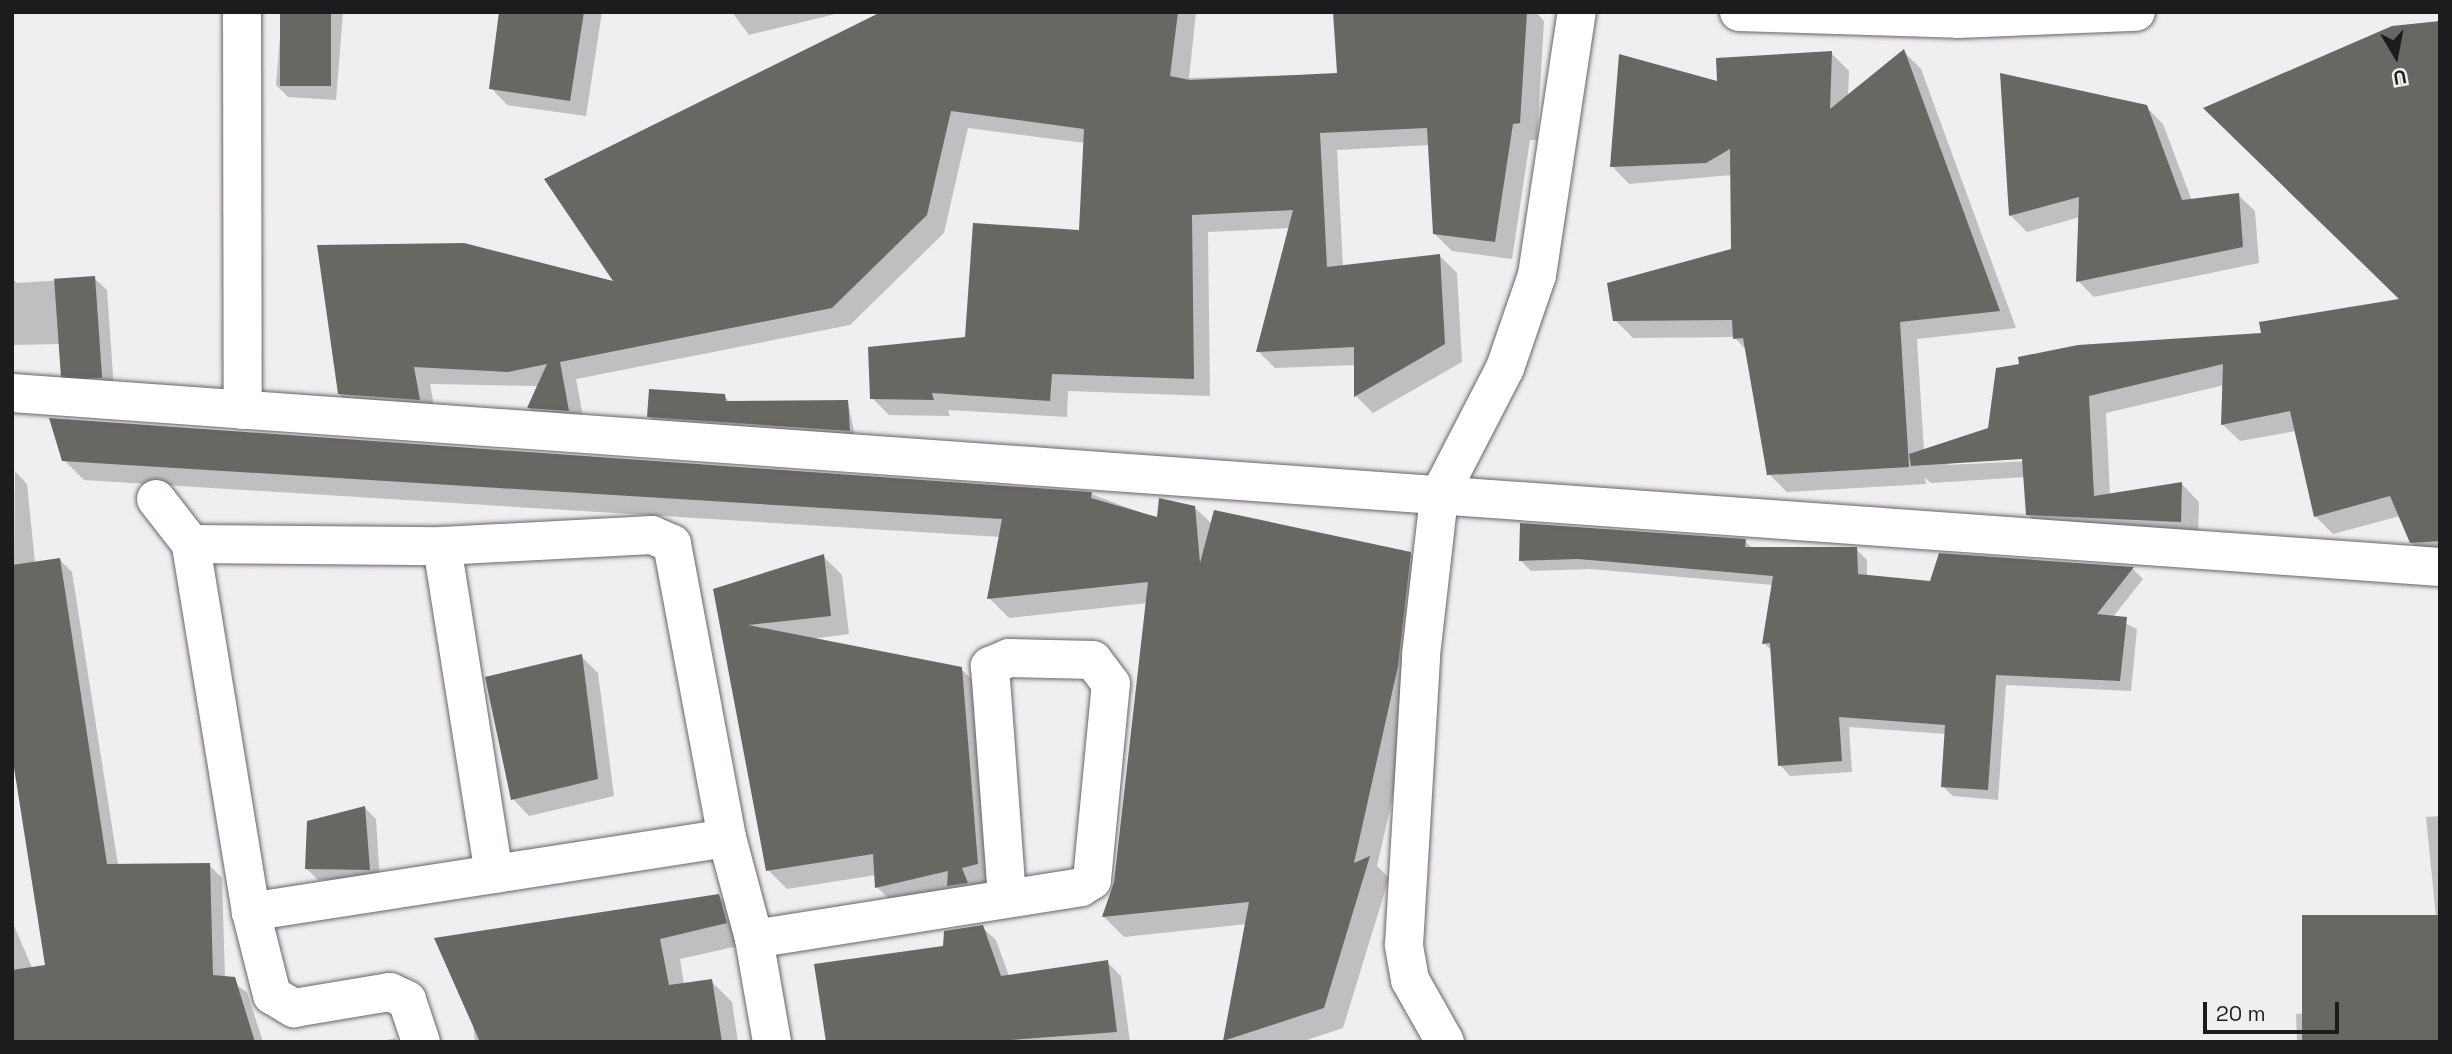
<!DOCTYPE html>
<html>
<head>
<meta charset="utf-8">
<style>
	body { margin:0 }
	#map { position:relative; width:2452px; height:1054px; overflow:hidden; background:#f1eef2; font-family:"Space Grotesk",sans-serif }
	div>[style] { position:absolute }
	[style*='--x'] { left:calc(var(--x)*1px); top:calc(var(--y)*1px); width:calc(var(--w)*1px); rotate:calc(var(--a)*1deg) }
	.shadow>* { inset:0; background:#0003 }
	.building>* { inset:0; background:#696764; transform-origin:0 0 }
	.roads { filter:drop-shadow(0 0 2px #676568) drop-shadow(0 0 2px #676568) }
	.minor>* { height:38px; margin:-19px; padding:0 19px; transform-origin:19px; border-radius:19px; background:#fff }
	.secondary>* { height:38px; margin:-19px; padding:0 19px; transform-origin:19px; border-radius:19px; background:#fff }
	span { translate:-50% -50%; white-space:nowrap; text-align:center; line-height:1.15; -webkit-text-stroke:5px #f1eef2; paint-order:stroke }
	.frame { position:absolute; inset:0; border:14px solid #1c1b1d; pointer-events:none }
	.north { position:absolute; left:2361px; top:21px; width:70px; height:70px; -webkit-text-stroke:5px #f1eef2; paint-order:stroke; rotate:170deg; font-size:19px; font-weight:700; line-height:28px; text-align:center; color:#1c1b1d }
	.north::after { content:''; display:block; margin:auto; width:24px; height:32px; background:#1c1b1d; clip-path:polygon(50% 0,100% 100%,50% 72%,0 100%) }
	.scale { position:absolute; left:2203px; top:1002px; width:136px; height:32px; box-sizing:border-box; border:4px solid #1c1b1d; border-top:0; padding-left:9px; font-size:21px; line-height:24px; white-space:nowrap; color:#1c1b1d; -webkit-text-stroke:5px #f1eef2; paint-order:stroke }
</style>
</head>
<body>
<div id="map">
	<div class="shadow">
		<div style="clip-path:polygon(282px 12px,343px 12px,336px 100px,288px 97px,276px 85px)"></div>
		<div style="clip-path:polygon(502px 12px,602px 12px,586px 116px,507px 105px,491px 88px)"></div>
		<div style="clip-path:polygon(732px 12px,844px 12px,749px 35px)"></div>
		<div style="clip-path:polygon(885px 12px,1196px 12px,1189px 78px,1339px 74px,1335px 12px,1536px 12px,1544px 21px,1537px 140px,1530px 140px,1512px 259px,1452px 251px,1434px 233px,1429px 145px,1337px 150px,1343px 266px,1439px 255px,1457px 273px,1462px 362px,1373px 413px,1356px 396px,1356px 365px,1275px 368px,1258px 351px,1290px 228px,1208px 232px,1210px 396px,1068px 391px,1067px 417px,948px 410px,950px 416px,889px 415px,872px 398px,967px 339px,1081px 232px,1085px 143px,968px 128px,944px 233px,850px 325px,576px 379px,585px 427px,546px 425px,529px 408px,539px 386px,430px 384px,436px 417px,357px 411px,339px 394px,617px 283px)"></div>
		<div style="clip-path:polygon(evenodd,2440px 23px,2440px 558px,2429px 560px,2411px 542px,2400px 516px,2333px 534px,2315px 516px,2296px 431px,2240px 441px,2222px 424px,2224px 385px,2106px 413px,2110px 495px,2182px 484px,2199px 502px,2198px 539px,2046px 532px,2028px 515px,2025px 477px,1931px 483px,1925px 478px,1926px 484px,1787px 492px,1769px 474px,1747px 351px,1734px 337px,1633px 338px,1615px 320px,1733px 250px,1732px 175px,1629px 184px,1612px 166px,1719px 83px,1831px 53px,1849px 71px,1848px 97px,1904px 52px,1921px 69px,2016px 328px,1917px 339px,1924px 451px,2264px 335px,2403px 300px,2440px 23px,2030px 457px,2031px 461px,1946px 465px,1954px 462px,2030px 457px)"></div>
		<div style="clip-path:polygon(2002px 75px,2146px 107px,2163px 124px,2192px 201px,2238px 195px,2255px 211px,2259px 263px,2094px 297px,2078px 281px,2080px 217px,2027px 232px,2011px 216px)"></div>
		<div style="clip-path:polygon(12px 278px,17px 283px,94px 278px,107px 290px,114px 389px,75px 387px,62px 374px,60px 344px,12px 345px)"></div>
		<div style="clip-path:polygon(724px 396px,730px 402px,848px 402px,855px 436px,654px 421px,649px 416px)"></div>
		<div style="clip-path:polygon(64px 460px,1091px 494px,1158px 519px,1194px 507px,1212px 524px,1410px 553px,1430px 573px,1418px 687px,1377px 866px,1389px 878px,1343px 1028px,1301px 1042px,1227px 1042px,1247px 924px,1124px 937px,1104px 917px,1115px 882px,1147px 603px,1009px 618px,989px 598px,1000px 537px,84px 480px)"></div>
		<div style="clip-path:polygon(15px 471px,27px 484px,35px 563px,60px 560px,72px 572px,118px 865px,209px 865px,222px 878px,225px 978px,247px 992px,263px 1042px,12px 1042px,12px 921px,50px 1009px,56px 1008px,12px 738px)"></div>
		<div style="clip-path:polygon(1745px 541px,1753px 549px,1856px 549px,1867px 560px,1867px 577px,1931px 582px,1940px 555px,2133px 569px,2143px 579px,2113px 617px,2137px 629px,2131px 691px,2006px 685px,1998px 800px,1953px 796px,1942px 786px,1946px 734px,1849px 727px,1852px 772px,1790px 776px,1780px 765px,1772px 651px,1764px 643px,1773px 585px,1590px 569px,1531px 571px,1521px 561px)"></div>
		<div style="clip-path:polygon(823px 556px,842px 575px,849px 634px,811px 639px,961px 669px,981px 688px,996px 883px,896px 906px,877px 887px,876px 875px,787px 889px,768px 870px,715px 590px)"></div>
		<div style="clip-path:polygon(581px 656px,598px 673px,614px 796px,529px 816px,513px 799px)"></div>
		<div style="clip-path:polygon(365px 808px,376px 819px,380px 881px,318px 880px,307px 869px)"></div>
		<div style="clip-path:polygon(2440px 816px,2440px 1042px,2297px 1042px,2296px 1014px,2310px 1013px,2436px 917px,2426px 817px)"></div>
		<div style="clip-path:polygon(719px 896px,739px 916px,747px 944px,680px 959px,684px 985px,711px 981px,732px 1002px,738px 1042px,475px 1042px,473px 1023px)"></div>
		<div style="clip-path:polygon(982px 927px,996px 940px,1009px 976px,1107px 962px,1121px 976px,1130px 1042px,828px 1042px)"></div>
		<div style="clip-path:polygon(395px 1038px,399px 1042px,377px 1042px)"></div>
	</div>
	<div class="building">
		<div style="left:280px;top:12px;width:51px;height:74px"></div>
		<div style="clip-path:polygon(499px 12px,584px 12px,570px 101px,489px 89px)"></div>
		<div style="clip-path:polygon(881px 12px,1178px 12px,1170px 76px,1190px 80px,1337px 73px,1333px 12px,1527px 12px,1520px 123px,1513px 124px,1495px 242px,1433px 234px,1427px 128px,1320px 133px,1327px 267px,1440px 254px,1445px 344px,1354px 397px,1354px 347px,1256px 352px,1293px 210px,1192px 215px,1194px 379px,1052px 374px,1050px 401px,932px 393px,934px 400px,870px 399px,868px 347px,965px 337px,973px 223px,1079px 230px,1084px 129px,951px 111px,927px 215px,832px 308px,560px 362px,569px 411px,527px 408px,547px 364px,508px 372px,414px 367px,420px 400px,338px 394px,317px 245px,464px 243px,613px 281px,544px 179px)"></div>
		<div style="clip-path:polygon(2440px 21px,2440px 541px,2410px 543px,2390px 496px,2314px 517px,2290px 411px,2221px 425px,2223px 364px,2089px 396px,2094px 496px,2182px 482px,2181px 522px,2026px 515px,2022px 459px,1911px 466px,1909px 454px,1988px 428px,1996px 368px,2019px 364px,2018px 357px,2078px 345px,2261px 333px,2259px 322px,2399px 299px,2203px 108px,2392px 26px)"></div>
		<div style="clip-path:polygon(1904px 49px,2000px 311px,1900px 322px,1909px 467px,1767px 475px,1743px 338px,1733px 339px,1732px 320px,1613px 321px,1607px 283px,1731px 249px,1730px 149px,1706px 163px,1610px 167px,1619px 54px,1717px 81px,1716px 58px,1832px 51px,1830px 109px)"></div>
		<div style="clip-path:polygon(2000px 73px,2147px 105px,2182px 200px,2239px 193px,2243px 247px,2076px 282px,2079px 197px,2009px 216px)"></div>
		<div style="left:95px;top:276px;width:102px;height:41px;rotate:86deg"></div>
		<div style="clip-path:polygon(649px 389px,725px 394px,726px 401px,848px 400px,850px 431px,647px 417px)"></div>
		<div style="clip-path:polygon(49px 418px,1092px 492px,1091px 498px,1157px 517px,1159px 498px,1195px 506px,1200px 563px,1214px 510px,1411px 552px,1398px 666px,1354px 863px,1370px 856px,1324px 1008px,1223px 1041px,1249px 902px,1102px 917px,1114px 882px,1148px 582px,987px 599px,1002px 519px,62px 461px)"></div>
		<div style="clip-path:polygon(1520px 523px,1746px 539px,1745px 547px,1857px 547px,1858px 574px,1930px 581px,1939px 553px,2134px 567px,2097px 614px,2127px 617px,2120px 681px,1996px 675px,1988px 790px,1941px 787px,1945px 725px,1839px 717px,1842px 761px,1778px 766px,1770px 643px,1762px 644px,1773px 576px,1578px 559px,1519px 561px)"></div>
		<div style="clip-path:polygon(824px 554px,831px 616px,748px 625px,962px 667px,978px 864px,962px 868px,968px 883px,947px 886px,948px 871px,875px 888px,873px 854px,766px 871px,713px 589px)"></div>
		<div style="clip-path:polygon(60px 558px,107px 864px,210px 863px,213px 975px,235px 977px,255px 1042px,12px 1042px,12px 970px,45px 965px,12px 755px,12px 565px)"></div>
		<div style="clip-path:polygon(582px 654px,598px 779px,511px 800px,485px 677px)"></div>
		<div style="clip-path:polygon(365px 806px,370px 870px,305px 869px,307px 821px)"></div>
		<div style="clip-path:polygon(719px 894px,727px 923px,660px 939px,669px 985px,712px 979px,722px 1042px,480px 1042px,434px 938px)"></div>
		<div style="left:2440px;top:915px;width:127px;height:138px;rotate:90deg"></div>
		<div style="clip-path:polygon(983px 925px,1001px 976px,1108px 960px,1117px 1032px,984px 1042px,826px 1042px,814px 964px,943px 946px,944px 931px)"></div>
	</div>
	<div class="roads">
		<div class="minor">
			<div style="--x:242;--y:12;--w:398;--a:89.9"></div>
			<div style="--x:12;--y:393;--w:2434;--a:4.1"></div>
			<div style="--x:156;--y:499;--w:57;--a:52.1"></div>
			<div style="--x:191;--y:544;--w:251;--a:0.5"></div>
			<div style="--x:442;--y:546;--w:210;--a:-3"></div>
			<div style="--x:652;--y:535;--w:22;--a:24"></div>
			<div style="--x:672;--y:544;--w:299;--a:79.4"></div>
			<div style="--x:727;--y:838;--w:482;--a:171.2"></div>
			<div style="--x:251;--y:912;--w:373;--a:-99.3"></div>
			<div style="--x:442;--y:546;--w:332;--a:81"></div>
			<div style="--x:727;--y:838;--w:105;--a:75"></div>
			<div style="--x:251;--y:912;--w:86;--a:75.8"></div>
			<div style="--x:272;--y:995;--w:26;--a:31"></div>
			<div style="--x:294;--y:1008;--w:97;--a:-9.5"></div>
			<div style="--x:390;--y:992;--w:19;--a:25"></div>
			<div style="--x:407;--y:1000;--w:44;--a:71.6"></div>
			<div style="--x:772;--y:1042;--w:105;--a:-99.9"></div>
			<div style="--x:754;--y:939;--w:331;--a:-9"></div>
			<div style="--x:1081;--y:887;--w:13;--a:-32"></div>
			<div style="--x:1092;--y:880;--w:197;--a:-84.5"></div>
			<div style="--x:1111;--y:684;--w:30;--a:-127"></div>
			<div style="--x:1093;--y:660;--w:84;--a:-178.6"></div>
			<div style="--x:1009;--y:658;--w:21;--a:157"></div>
			<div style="--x:990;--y:666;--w:231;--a:85.8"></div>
			<div style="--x:1445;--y:1042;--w:71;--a:-119.4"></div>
			<div style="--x:1410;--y:980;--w:36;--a:-100"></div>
			<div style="--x:1404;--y:945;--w:290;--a:-86.6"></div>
			<div style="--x:1421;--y:655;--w:160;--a:-83.5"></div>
			<div style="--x:1439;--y:496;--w:144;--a:-62.7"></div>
			<div style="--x:1505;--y:368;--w:98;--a:-71"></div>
			<div style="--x:1537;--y:275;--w:266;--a:-81.4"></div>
		</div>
		<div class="secondary">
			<div style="--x:1739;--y:12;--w:219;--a:1.8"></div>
			<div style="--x:1958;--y:19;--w:178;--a:-2.3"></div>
		</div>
	</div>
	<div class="frame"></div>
	<div class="north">U</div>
	<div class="scale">20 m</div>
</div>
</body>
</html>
